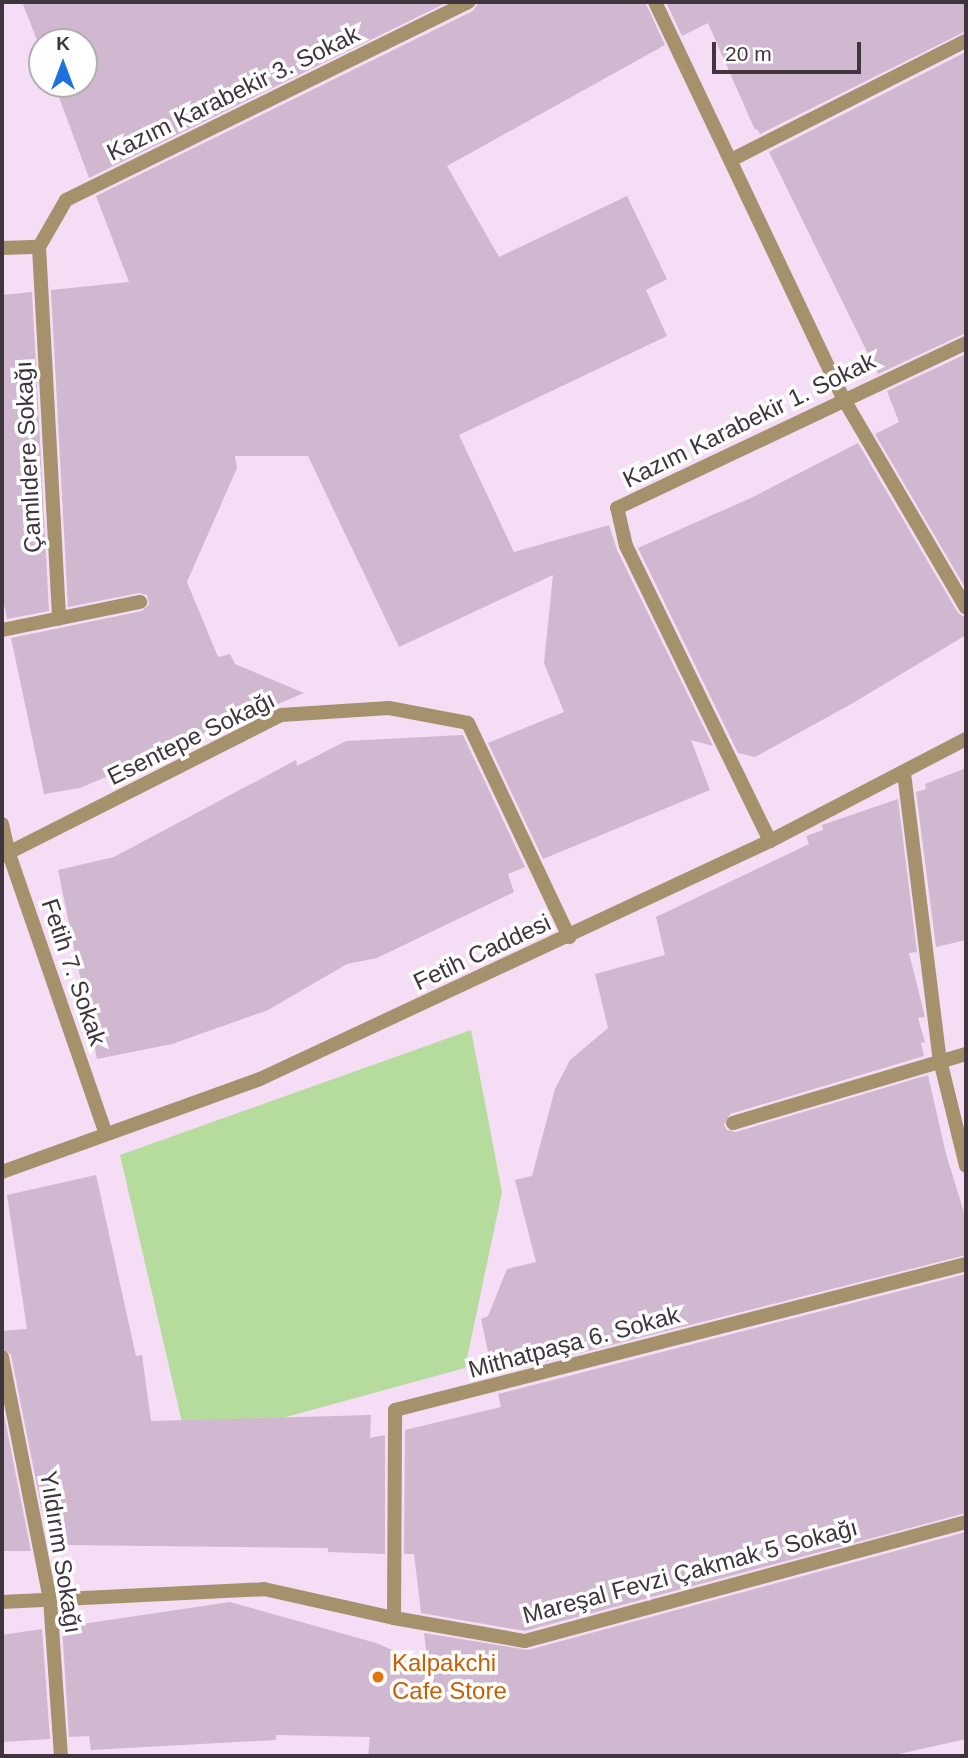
<!DOCTYPE html>
<html>
<head>
<meta charset="utf-8">
<style>
	body { margin:0 }
	#map { position:relative; width:968px; height:1758px; overflow:hidden; background:#f5ddf5; font-family:Helvetica,sans-serif }
	div>[style] { position:absolute }
	[style*='--x'] { left:calc(var(--x)*1px); top:calc(var(--y)*1px); width:calc(var(--w)*1px); rotate:calc(var(--a)*1deg) }
	.green>* { inset:0; background:#b5dc9d }
	.building>* { inset:0; background:#cfb8d0 }
	.minor>* { height:14px; margin:-7px; padding:0 7px; transform-origin:7px; border-radius:7px; background:#a6916d }
	.tertiary>* { height:14px; margin:-7px; padding:0 7px; transform-origin:7px; border-radius:7px; background:#a6916d }
	.dots>* { width:19px; height:19px; translate:-50% -50%; box-sizing:border-box; border:4px solid #fff; border-radius:50% }
	span { translate:-50% -50%; white-space:nowrap; text-align:center; line-height:1.15; -webkit-text-stroke:7px #fff; paint-order:stroke }
	.street-label { font-size:24px; color:#3f353f }
	.food-label { font-size:24px; color:#c56008 }
	.left { translate:0 -50%; text-align:left }
	.frame { position:absolute; inset:0; border:4px solid #3f353f; pointer-events:none }
	.north { position:absolute; left:28px; top:28px; width:70px; height:70px; box-sizing:border-box; background:#fff; border:2px solid #b2aeb2; border-radius:50%; rotate:0deg; font-size:19px; font-weight:700; line-height:28px; text-align:center; color:#3f353f }
	.north::after { content:''; display:block; margin:auto; width:24px; height:32px; background:#1c73dd; clip-path:polygon(50% 0,100% 100%,50% 72%,0 100%) }
	.scale { position:absolute; left:712px; top:42px; width:149px; height:32px; box-sizing:border-box; border:4px solid #3f353f; border-top:0; padding-left:9px; font-size:21px; line-height:24px; white-space:nowrap; color:#3f353f; -webkit-text-stroke:5px #fff; paint-order:stroke }
</style>
</head>
<body>
<div id="map">
	<div class="green">
		<div style="clip-path:polygon(471px 1030px,502px 1192px,465px 1368px,187px 1444px,120px 1155px)"></div>
	</div>
	<div class="building">
		<div style="clip-path:polygon(22px 2px,448px 2px,89px 178px,54px 84px,84px 84px,84px 42px,42px 42px,42px 53px)"></div>
		<div style="clip-path:polygon(479px 2px,645px 2px,665px 45px,447px 166px,499px 257px,627px 196px,667px 279px,646px 290px,667px 336px,459px 435px,514px 552px,609px 525px,617px 550px,713px 746px,691px 740px,710px 790px,543px 859px,488px 743px,564px 712px,544px 663px,553px 575px,399px 647px,308px 456px,235px 456px,237px 468px,187px 582px,218px 657px,230px 654px,235px 664px,304px 693px,80px 788px,44px 794px,11px 638px,142px 611px,149px 604px,147px 595px,139px 593px,68px 607px,51px 290px,129px 282px,96px 196px,473px 11px)"></div>
		<div style="clip-path:polygon(666px 2px,966px 2px,966px 31px,760px 134px,757px 129px,755px 130px,708px 23px,682px 36px)"></div>
		<div style="clip-path:polygon(966px 52px,966px 333px,878px 374px,769px 152px)"></div>
		<div style="clip-path:polygon(32px 292px,49px 611px,7px 619px,2px 593px,2px 295px)"></div>
		<div style="clip-path:polygon(966px 354px,966px 589px,875px 434px,899px 422px,887px 391px)"></div>
		<div style="clip-path:polygon(858px 443px,958px 613px,966px 618px,966px 635px,853px 703px,755px 757px,738px 753px,638px 548px,753px 497px)"></div>
		<div style="clip-path:polygon(463px 735px,525px 867px,508px 874px,514px 892px,377px 958px,347px 964px,268px 1010px,172px 1044px,97px 1059px,58px 870px,114px 857px,296px 760px,297px 766px,346px 741px)"></div>
		<div style="clip-path:polygon(966px 768px,966px 940px,936px 947px,916px 792px,926px 789px,925px 784px)"></div>
		<div style="clip-path:polygon(898px 799px,917px 952px,909px 953px,925px 1017px,918px 1018px,925px 1042px,921px 1043px,924px 1056px,730px 1114px,724px 1125px,727px 1130px,736px 1132px,928px 1075px,946px 1154px,966px 1219px,966px 1255px,493px 1375px,481px 1319px,488px 1316px,507px 1269px,536px 1262px,515px 1180px,532px 1176px,555px 1089px,570px 1060px,608px 1028px,595px 974px,665px 955px,656px 917px,809px 844px,806px 836px,823px 830px,822px 825px)"></div>
		<div style="clip-path:polygon(96px 1175px,136px 1356px,142px 1355px,151px 1421px,371px 1415px,370px 1438px,385px 1435px,385px 1554px,328px 1552px,328px 1548px,65px 1545px,64px 1551px,50px 1551px,11px 1355px,2px 1348px,2px 1331px,27px 1329px,7px 1195px)"></div>
		<div style="clip-path:polygon(966px 1274px,966px 1513px,525px 1631px,421px 1613px,414px 1554px,404px 1554px,405px 1430px,501px 1407px,498px 1394px)"></div>
		<div style="clip-path:polygon(2px 1405px,31px 1551px,2px 1551px)"></div>
		<div style="clip-path:polygon(966px 1532px,966px 1739px,890px 1756px,368px 1756px,370px 1737px,276px 1735px,276px 1740px,91px 1750px,89px 1736px,69px 1737px,62px 1627px,230px 1602px,376px 1643px,428px 1665px,424px 1633px,528px 1650px)"></div>
		<div style="clip-path:polygon(42px 1629px,50px 1739px,2px 1742px,2px 1635px)"></div>
	</div>
	<div class="minor">
		<div style="--x:655;--y:2;--w:438;--a:64.6"></div>
		<div style="--x:843;--y:398;--w:243;--a:59.6"></div>
		<div style="--x:731;--y:160;--w:263;--a:-26.9"></div>
		<div style="--x:39;--y:247;--w:54;--a:-60.1"></div>
		<div style="--x:66;--y:200;--w:449;--a:-26.2"></div>
		<div style="--x:2;--y:248;--w:37;--a:-2"></div>
		<div style="--x:39;--y:247;--w:372;--a:86.9"></div>
		<div style="--x:2;--y:630;--w:141;--a:-11.5"></div>
		<div style="--x:2;--y:824;--w:31;--a:77"></div>
		<div style="--x:9;--y:854;--w:296;--a:70.9"></div>
		<div style="--x:770;--y:841;--w:328;--a:-116"></div>
		<div style="--x:626;--y:546;--w:39;--a:-103"></div>
		<div style="--x:617;--y:508;--w:386;--a:-25.3"></div>
		<div style="--x:2;--y:856;--w:313;--a:-26.8"></div>
		<div style="--x:281;--y:715;--w:108;--a:-3.7"></div>
		<div style="--x:389;--y:708;--w:80;--a:10.8"></div>
		<div style="--x:468;--y:723;--w:237;--a:64.7"></div>
		<div style="--x:733;--y:1123;--w:243;--a:-16.5"></div>
		<div style="--x:2;--y:1357;--w:247;--a:78.8"></div>
		<div style="--x:50;--y:1599;--w:157;--a:86"></div>
		<div style="--x:2;--y:1602;--w:262;--a:-2.8"></div>
		<div style="--x:264;--y:1589;--w:133;--a:12.6"></div>
		<div style="--x:394;--y:1618;--w:133;--a:10"></div>
		<div style="--x:525;--y:1641;--w:457;--a:-15.1"></div>
		<div style="--x:394;--y:1618;--w:208;--a:-89.7"></div>
		<div style="--x:395;--y:1410;--w:589;--a:-14.34"></div>
	</div>
	<div class="tertiary">
		<div style="--x:904;--y:773;--w:289;--a:82.9"></div>
		<div style="--x:940;--y:1060;--w:109;--a:76.2"></div>
		<div style="--x:2;--y:1172;--w:274;--a:-19.8"></div>
		<div style="--x:260;--y:1079;--w:563;--a:-25.02"></div>
		<div style="--x:770;--y:841;--w:221;--a:-27.5"></div>
	</div>
	<div class="dots">
		<div style="left:378px;top:1677px;background:#e8710a"></div>
	</div>
	<div class="street-label">
		<span style="left:233px;top:93px;rotate:-26deg">Kazım Karabekir 3. Sokak</span>
		<span style="left:749px;top:420px;rotate:-26deg">Kazım Karabekir 1. Sokak</span>
		<span style="left:28px;top:457px;rotate:-93deg">Çamlıdere Sokağı</span>
		<span style="left:191px;top:738px;rotate:-26deg">Esentepe Sokağı</span>
		<span style="left:482px;top:952px;rotate:-25deg">Fetih Caddesi</span>
		<span style="left:74px;top:972px;rotate:71deg">Fetih 7. Sokak</span>
		<span style="left:574px;top:1342px;rotate:-15deg">Mithatpaşa 6. Sokak</span>
		<span style="left:61px;top:1552px;rotate:81deg">Yıldırım Sokağı</span>
		<span style="left:690px;top:1571px;rotate:-15deg">Mareşal Fevzi Çakmak 5 Sokağı</span>
	</div>
	<div class="food-label">
		<span class="left" style="left:392px;top:1677px">Kalpakchi<br>Cafe Store</span>
	</div>
	<div class="frame"></div>
	<div class="north">K</div>
	<div class="scale">20 m</div>
</div>
</body>
</html>
